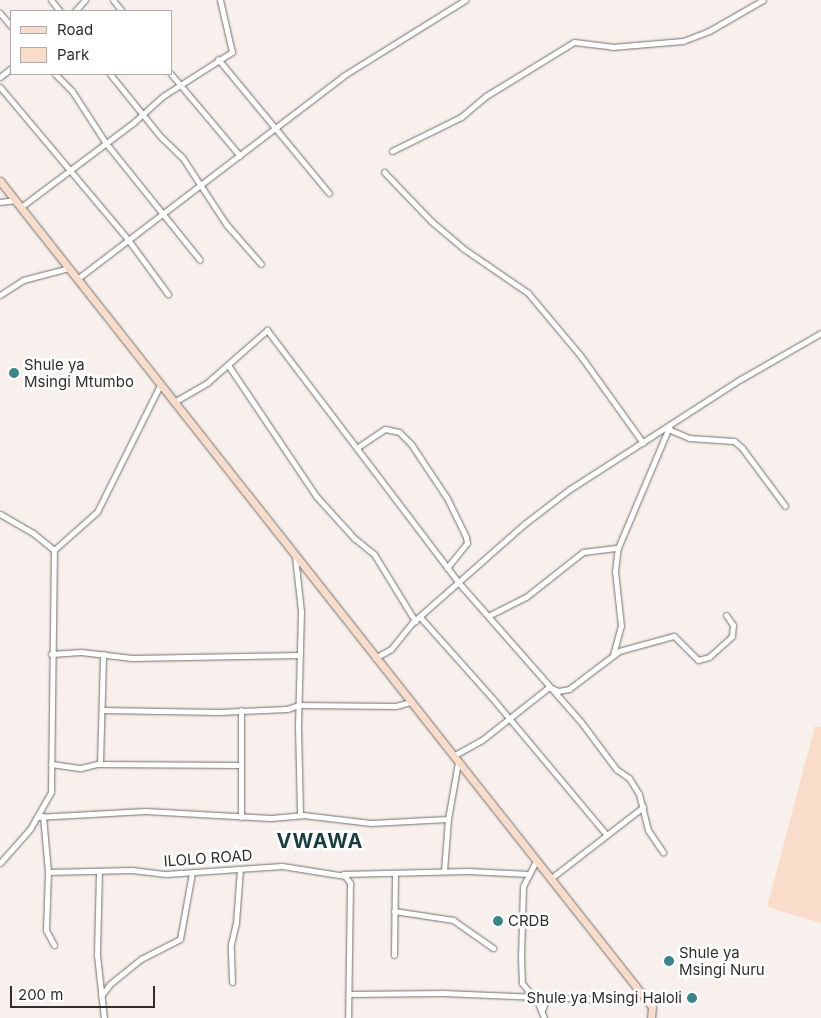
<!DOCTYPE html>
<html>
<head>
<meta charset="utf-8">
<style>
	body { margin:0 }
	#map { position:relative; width:821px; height:1018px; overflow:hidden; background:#f7f0ec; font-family:Inter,sans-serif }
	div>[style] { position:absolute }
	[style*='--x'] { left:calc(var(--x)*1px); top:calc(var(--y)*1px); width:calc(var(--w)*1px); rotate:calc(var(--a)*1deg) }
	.green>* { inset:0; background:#fadccb }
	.roads { filter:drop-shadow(0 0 1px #756f6c) drop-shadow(0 0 1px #756f6c) }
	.street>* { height:5px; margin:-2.5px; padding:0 2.5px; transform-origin:2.5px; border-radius:2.5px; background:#fff }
	.secondary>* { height:7px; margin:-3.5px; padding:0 3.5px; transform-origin:3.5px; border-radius:3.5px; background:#f7dccc }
	.dots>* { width:14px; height:14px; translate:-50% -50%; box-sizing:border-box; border:2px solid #fff; border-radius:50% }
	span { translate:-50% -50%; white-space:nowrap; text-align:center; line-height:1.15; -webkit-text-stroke:5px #fff; paint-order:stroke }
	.poi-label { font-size:15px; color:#312e2d }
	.left { translate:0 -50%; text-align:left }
	.right { translate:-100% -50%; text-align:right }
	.street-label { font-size:15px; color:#312e2d }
	.district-label { font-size:20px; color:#193c3e; font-weight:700; letter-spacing:1px }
	.legend { position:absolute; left:10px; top:10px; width:162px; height:65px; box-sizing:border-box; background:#fff; border:1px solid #adabab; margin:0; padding:6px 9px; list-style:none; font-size:15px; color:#312e2d }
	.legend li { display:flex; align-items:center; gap:10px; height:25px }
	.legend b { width:25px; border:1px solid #adabab }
	.scale { position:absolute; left:10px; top:986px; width:145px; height:22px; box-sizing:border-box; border:2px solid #312e2d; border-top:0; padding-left:6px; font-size:15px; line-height:18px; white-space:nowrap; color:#312e2d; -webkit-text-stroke:4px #fff; paint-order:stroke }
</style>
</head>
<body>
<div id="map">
	<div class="green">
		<div style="clip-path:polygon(815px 726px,821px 727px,821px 923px,767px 907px)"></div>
	</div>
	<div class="roads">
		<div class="street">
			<div style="--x:51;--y:0;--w:14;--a:51"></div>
			<div style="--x:113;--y:0;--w:14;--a:51"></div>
			<div style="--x:75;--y:11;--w:15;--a:-48"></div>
			<div style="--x:0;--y:13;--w:17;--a:50"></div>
			<div style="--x:218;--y:59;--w:174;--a:50.4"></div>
			<div style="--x:55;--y:74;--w:24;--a:45"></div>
			<div style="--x:72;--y:91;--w:61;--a:57.1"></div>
			<div style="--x:105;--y:142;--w:151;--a:51.2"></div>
			<div style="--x:110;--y:74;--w:80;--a:51.1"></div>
			<div style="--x:160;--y:136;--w:30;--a:44"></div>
			<div style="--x:182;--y:157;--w:80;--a:56.7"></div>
			<div style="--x:226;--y:224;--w:53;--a:48.8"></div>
			<div style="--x:171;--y:74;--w:107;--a:49.9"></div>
			<div style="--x:0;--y:77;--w:14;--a:-39"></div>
			<div style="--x:0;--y:87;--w:201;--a:50"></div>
			<div style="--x:129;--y:241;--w:66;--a:53.7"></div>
			<div style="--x:392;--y:151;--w:77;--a:-26.2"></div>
			<div style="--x:461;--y:117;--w:33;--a:-40"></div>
			<div style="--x:486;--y:96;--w:103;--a:-31.5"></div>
			<div style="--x:574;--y:42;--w:38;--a:7"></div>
			<div style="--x:612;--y:47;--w:71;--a:-4.8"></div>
			<div style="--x:683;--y:41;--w:28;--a:-21"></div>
			<div style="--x:709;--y:31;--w:62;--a:-29.9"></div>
			<div style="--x:384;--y:172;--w:68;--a:46.2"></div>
			<div style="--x:431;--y:221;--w:43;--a:40.3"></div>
			<div style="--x:464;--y:249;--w:78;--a:34.5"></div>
			<div style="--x:528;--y:293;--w:81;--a:50"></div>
			<div style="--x:580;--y:355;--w:108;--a:54.4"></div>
			<div style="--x:0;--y:202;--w:16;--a:-7"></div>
			<div style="--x:21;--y:207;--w:140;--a:-36.9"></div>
			<div style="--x:133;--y:123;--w:40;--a:-42"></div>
			<div style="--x:163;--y:96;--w:82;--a:-32.5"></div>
			<div style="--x:232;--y:52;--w:53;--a:-103"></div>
			<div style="--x:77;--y:279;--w:335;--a:-37.3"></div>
			<div style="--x:343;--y:76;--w:144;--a:-31.9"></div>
			<div style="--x:0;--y:295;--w:27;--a:-33"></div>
			<div style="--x:23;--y:280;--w:48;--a:-14.6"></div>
			<div style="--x:228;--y:365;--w:158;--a:56.1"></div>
			<div style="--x:316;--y:496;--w:57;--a:47.9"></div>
			<div style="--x:354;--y:538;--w:26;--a:39"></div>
			<div style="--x:374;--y:554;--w:79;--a:58.5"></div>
			<div style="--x:174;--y:402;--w:39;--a:-30"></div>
			<div style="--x:208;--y:382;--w:79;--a:-41.4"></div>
			<div style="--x:267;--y:330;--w:316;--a:52.8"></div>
			<div style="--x:458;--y:582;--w:186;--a:48.7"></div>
			<div style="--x:581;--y:722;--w:59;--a:53.3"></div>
			<div style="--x:616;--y:769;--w:16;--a:35"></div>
			<div style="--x:629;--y:778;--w:19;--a:58"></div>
			<div style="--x:639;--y:794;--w:37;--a:76"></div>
			<div style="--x:648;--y:830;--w:27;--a:56"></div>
			<div style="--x:668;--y:429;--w:23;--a:23"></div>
			<div style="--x:689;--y:438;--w:45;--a:3.8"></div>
			<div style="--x:734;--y:441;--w:11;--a:41"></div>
			<div style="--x:742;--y:448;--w:72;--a:53.4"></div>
			<div style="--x:358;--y:447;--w:32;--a:-34"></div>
			<div style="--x:385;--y:429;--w:14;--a:12"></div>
			<div style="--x:399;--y:432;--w:17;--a:45"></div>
			<div style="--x:411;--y:444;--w:65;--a:56.3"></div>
			<div style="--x:447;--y:498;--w:43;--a:64"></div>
			<div style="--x:466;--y:537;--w:6;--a:81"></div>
			<div style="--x:467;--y:543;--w:32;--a:129"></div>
			<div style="--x:0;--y:514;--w:38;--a:30"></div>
			<div style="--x:33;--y:533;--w:27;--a:39"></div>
			<div style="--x:295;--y:556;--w:55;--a:83.8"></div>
			<div style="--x:301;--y:611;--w:115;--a:91.5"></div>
			<div style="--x:298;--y:726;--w:89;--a:88.7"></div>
			<div style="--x:490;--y:615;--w:40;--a:-26.6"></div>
			<div style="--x:526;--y:597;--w:73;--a:-38.3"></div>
			<div style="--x:583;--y:552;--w:35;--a:-7"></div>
			<div style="--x:420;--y:617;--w:110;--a:48.3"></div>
			<div style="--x:493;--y:699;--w:176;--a:50.1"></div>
			<div style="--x:51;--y:654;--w:30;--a:-4"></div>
			<div style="--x:81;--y:652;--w:51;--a:6.7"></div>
			<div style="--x:132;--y:658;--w:168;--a:-1"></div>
			<div style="--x:613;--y:655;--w:30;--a:-75"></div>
			<div style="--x:621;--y:626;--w:55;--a:-96.2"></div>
			<div style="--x:615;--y:571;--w:23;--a:-83"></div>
			<div style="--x:618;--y:548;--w:134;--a:-67.1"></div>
			<div style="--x:375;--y:658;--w:18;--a:-29"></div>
			<div style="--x:391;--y:649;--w:33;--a:-51"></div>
			<div style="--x:412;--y:623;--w:148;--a:-41.4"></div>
			<div style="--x:523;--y:525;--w:59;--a:-37.5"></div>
			<div style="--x:570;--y:489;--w:203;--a:-32.8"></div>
			<div style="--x:741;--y:379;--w:92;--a:-29.9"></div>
			<div style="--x:102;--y:710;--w:117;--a:1"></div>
			<div style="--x:219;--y:712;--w:68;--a:-2.5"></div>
			<div style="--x:287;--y:709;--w:13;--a:-18"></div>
			<div style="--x:299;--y:705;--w:97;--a:0.6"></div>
			<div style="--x:396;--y:706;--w:15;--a:-16"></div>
			<div style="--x:453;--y:756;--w:33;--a:-29"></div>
			<div style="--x:482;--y:740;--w:85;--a:-38.3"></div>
			<div style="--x:549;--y:687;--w:10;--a:24"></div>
			<div style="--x:558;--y:691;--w:11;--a:-10"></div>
			<div style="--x:569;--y:689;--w:63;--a:-37.2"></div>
			<div style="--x:619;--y:651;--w:57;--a:-15.3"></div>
			<div style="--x:674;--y:636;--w:34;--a:45"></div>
			<div style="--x:698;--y:660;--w:11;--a:-15"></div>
			<div style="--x:709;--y:657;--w:31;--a:-42"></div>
			<div style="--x:732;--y:636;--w:11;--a:-85"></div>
			<div style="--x:733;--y:625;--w:12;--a:-125"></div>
			<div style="--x:51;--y:764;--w:30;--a:8"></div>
			<div style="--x:81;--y:768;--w:16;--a:-14"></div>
			<div style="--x:97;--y:764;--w:144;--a:0.4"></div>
			<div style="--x:100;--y:764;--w:110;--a:-88.4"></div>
			<div style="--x:43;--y:816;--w:56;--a:84.9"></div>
			<div style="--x:48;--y:872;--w:58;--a:92"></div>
			<div style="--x:46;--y:930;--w:17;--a:62"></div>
			<div style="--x:37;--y:817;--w:108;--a:-3.2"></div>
			<div style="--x:145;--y:811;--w:126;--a:3.2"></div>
			<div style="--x:271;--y:818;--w:32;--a:-5"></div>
			<div style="--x:303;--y:815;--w:68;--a:6.7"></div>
			<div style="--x:371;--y:823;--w:77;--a:-3"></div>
			<div style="--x:241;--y:817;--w:107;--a:-90"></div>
			<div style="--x:536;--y:861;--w:28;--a:117"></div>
			<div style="--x:523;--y:886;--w:71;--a:91.6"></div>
			<div style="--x:521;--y:957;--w:26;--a:88"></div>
			<div style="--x:522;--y:983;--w:26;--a:51"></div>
			<div style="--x:538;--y:1003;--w:16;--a:68"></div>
			<div style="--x:0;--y:863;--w:45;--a:-48.6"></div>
			<div style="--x:30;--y:829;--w:43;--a:-60.4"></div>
			<div style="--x:51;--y:792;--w:242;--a:-89.3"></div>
			<div style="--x:54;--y:550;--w:57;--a:-41.5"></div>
			<div style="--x:97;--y:512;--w:142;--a:-63.6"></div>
			<div style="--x:99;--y:871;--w:84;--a:91.4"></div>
			<div style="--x:97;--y:955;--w:63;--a:83.7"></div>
			<div style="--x:444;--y:871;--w:52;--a:-85.6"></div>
			<div style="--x:448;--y:819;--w:58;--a:-80"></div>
			<div style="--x:48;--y:872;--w:84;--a:-1.4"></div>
			<div style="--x:132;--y:870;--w:34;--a:7"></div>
			<div style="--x:166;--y:874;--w:116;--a:-3.9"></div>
			<div style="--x:282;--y:866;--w:64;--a:9"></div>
			<div style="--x:345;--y:876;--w:9;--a:54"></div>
			<div style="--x:350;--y:883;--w:135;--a:90.8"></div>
			<div style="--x:343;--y:874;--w:125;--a:-1.4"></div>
			<div style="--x:468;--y:871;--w:61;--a:2.8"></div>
			<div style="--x:550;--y:879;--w:118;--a:-37.7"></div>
			<div style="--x:394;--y:911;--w:60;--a:8.7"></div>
			<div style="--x:453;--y:920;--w:49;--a:35"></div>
			<div style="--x:394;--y:955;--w:81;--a:-89.3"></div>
			<div style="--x:232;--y:982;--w:38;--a:-92"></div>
			<div style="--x:231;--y:944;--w:22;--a:-77"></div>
			<div style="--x:236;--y:923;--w:54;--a:-85.8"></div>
			<div style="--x:349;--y:994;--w:94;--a:-0.6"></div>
			<div style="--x:443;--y:993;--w:190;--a:2.4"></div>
			<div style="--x:101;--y:996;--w:15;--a:-53"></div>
			<div style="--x:110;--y:984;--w:40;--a:-39"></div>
			<div style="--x:141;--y:959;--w:44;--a:-27.1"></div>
			<div style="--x:180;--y:939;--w:67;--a:-79.7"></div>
			<div style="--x:542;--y:1010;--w:15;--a:-67"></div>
		</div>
		<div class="secondary">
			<div style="--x:0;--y:181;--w:1052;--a:51.71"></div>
			<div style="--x:652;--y:1007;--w:11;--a:95"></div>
		</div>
	</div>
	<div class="dots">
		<div style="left:14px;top:373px;background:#3c8489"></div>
		<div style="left:498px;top:921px;background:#3c8489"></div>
		<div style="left:669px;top:961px;background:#3c8489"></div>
		<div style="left:692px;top:998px;background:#3c8489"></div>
	</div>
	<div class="poi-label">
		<span class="left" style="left:24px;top:373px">Shule ya<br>Msingi Mtumbo</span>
		<span class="left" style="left:508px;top:921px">CRDB</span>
		<span class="left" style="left:679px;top:961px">Shule ya<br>Msingi Nuru</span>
		<span class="right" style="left:682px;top:998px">Shule ya Msingi Haloli</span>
	</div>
	<div class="street-label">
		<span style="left:208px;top:858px;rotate:-4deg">ILOLO ROAD</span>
	</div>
	<div class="district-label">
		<span style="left:320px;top:841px">VWAWA</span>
	</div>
	<ul class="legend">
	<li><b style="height:6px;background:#f7dccc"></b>Road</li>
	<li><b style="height:14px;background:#fadccb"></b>Park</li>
	</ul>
	<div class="scale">200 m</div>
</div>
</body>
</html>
